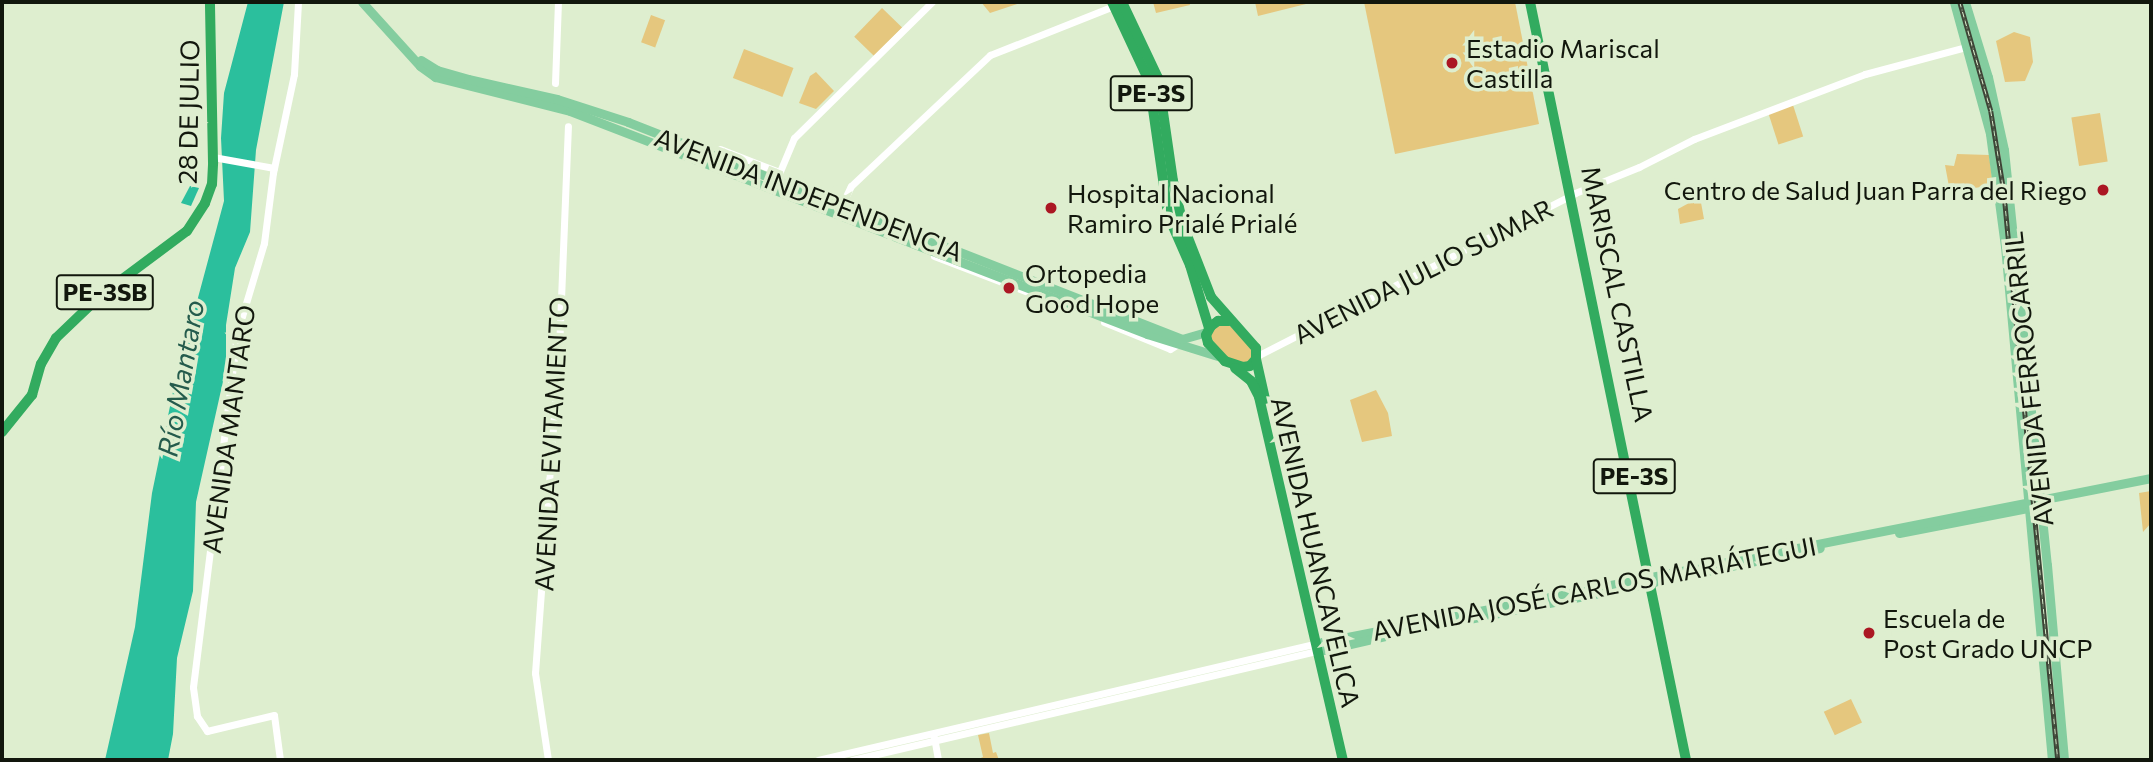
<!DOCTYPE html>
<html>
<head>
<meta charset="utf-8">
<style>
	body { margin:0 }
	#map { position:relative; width:2153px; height:762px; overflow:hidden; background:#deeecf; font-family:Commissioner,sans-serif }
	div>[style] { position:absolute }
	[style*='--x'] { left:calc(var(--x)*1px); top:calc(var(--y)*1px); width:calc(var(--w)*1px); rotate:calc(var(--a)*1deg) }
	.green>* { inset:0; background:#e5c77e; transform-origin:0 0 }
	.water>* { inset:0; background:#2bbf9d }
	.minor>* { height:7px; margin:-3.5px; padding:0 3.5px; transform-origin:3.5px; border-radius:3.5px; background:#fff }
	.major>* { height:9px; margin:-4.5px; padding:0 4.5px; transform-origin:4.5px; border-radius:4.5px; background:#84cd9f }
	.highway>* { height:10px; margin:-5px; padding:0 5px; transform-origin:5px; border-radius:5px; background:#32ab5f }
	.rail>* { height:4.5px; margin-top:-2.25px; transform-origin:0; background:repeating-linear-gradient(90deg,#deeecf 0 5px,#3d4436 0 10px); box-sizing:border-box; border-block:2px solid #3d4436 }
	.dots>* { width:19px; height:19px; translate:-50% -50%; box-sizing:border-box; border:4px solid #deeecf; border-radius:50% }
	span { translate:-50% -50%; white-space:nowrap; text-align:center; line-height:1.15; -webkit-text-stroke:7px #deeecf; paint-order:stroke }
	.shield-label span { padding:2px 5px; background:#deeecf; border:2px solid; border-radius:5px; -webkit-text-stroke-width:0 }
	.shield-label { font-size:24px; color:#12170d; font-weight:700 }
	.poi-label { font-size:26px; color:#12170d }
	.left { translate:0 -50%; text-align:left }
	.right { translate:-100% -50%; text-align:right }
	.street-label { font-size:26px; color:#12170d }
	.water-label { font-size:28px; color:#245b4c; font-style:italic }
	.frame { position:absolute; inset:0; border:4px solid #12170d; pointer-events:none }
</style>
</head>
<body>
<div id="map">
	<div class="green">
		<div style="clip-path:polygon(981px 2px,1023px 2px,990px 13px)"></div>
		<div style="clip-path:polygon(1153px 2px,1189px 2px,1190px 5px,1156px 13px)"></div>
		<div style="clip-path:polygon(1255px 2px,1309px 2px,1310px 3px,1258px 16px)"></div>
		<div style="clip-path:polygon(1364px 2px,1515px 2px,1539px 124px,1395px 154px)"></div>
		<div style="left:882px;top:8px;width:28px;height:40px;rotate:44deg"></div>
		<div style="left:651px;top:15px;width:15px;height:29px;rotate:20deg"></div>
		<div style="clip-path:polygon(2014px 32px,2030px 37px,2033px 62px,2025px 81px,2005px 82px,1996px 41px)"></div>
		<div style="left:744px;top:49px;width:53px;height:31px;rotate:21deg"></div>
		<div style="clip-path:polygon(816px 72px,834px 91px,816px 109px,799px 103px,810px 76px)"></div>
		<div style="left:1793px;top:105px;width:33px;height:26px;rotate:72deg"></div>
		<div style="left:2100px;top:113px;width:49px;height:29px;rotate:81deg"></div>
		<div style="clip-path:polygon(1957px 154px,1989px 155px,1993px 185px,1950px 192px,1945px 165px,1954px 166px)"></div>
		<div style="clip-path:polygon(1700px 197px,1704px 219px,1680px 224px,1678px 209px)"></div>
		<div style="clip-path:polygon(1218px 324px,1229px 325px,1250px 346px,1254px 355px,1246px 363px,1229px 359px,1210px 338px,1212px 328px)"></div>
		<div style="clip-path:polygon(1376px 390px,1388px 413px,1392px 436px,1362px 442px,1350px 400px)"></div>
		<div style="clip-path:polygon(2151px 491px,2151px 523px,2143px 532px,2139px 493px)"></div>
		<div style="left:1851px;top:699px;width:26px;height:30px;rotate:65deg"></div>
		<div style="clip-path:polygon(989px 733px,993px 753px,996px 752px,999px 760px,976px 760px,983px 757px,978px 735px)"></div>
	</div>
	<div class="water">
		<div style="clip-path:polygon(248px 2px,284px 2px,256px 150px,250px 232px,235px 268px,226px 325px,226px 368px,196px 502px,193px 591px,177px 658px,173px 734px,168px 760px,105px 760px,135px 627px,152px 493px,174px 387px,224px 201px,221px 138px,224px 93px)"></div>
		<div style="clip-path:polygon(190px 186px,199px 188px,191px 206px,181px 203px)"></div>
	</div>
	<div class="minor">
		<div style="--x:555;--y:83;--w:81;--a:-87.9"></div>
		<div style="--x:720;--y:149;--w:63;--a:21.3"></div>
		<div style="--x:213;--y:157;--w:62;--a:10.2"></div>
		<div style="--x:773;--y:188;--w:54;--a:-67.2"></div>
		<div style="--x:794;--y:138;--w:194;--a:-44.6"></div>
		<div style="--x:841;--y:207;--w:23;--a:-65"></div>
		<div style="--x:851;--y:186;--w:191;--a:-43.3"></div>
		<div style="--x:990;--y:55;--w:133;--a:-21.6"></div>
		<div style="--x:934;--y:256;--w:101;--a:21"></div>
		<div style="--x:1104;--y:322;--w:71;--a:22.2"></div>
		<div style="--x:1170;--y:349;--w:9;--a:-32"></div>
		<div style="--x:1257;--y:356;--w:357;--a:-27.1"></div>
		<div style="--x:1575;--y:193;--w:69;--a:-22.1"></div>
		<div style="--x:1639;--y:167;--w:62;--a:-27"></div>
		<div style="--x:1694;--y:139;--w:183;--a:-20.8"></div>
		<div style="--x:1865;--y:74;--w:105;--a:-15"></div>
		<div style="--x:934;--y:737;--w:23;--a:80"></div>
		<div style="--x:280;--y:760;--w:45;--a:-97.6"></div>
		<div style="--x:274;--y:715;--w:69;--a:166.6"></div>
		<div style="--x:207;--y:731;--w:18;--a:-124"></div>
		<div style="--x:197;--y:716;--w:29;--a:-98"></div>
		<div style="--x:193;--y:687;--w:357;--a:-82.9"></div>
		<div style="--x:237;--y:333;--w:94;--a:-73.3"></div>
		<div style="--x:264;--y:243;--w:71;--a:-82.7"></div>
		<div style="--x:273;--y:173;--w:101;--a:-78"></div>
		<div style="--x:294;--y:74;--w:72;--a:-86.8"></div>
		<div style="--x:548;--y:760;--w:88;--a:-98.5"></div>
		<div style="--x:535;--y:673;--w:325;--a:-85.8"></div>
		<div style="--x:559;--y:349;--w:223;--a:-87.7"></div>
		<div style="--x:818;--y:760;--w:514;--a:-13.17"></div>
		<div style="--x:852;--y:760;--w:483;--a:-13.2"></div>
	</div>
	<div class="major">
		<div style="--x:362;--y:2;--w:86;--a:47.8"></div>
		<div style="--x:420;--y:66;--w:19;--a:36"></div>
		<div style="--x:435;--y:77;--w:139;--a:14.1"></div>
		<div style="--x:570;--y:111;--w:619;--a:21.13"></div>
		<div style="--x:1147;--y:334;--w:73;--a:17.4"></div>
		<div style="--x:1954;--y:2;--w:137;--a:74.7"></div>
		<div style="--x:1990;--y:134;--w:113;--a:82.4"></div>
		<div style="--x:2005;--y:246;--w:516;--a:84.78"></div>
		<div style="--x:1965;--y:2;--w:78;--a:73"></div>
		<div style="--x:1988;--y:77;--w:75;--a:77.6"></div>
		<div style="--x:2004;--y:150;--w:417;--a:84.1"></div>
		<div style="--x:2047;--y:565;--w:196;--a:85"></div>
		<div style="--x:421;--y:60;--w:19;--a:32"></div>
		<div style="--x:437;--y:70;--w:32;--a:16"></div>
		<div style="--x:468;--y:79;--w:91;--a:12.7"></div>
		<div style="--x:557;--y:99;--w:75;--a:17.9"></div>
		<div style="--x:628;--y:122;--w:595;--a:21.39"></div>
		<div style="--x:1182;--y:339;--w:26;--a:-16"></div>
		<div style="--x:1899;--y:533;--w:136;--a:-11"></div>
		<div style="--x:1706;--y:571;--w:116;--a:-11.4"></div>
		<div style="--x:1459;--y:621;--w:200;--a:-11.3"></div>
		<div style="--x:1322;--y:642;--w:845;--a:-11.19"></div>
		<div style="--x:1324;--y:650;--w:76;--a:-12.9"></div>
	</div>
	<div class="highway">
		<div style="--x:1112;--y:2;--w:87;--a:64.9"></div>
		<div style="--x:1149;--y:81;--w:135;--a:81.9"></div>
		<div style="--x:1168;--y:215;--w:55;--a:66.3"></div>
		<div style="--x:1190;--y:265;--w:66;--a:73.2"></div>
		<div style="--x:1122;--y:2;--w:84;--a:64.7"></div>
		<div style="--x:1158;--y:78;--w:104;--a:81.7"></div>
		<div style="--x:1173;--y:181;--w:45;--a:77.2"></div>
		<div style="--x:1183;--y:225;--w:77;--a:68.7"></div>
		<div style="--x:1211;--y:297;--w:68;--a:48.6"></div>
		<div style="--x:1256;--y:348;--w:11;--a:90"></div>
		<div style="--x:1256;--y:359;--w:9;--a:131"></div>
		<div style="--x:1250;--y:366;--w:7;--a:172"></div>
		<div style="--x:1243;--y:367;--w:19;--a:-162"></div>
		<div style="--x:1225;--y:361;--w:25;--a:-133"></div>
		<div style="--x:1208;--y:343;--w:8;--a:-104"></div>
		<div style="--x:1206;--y:335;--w:10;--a:-61"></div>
		<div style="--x:1211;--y:326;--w:9;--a:-36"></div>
		<div style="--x:1218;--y:321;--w:11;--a:0"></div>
		<div style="--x:1530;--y:2;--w:774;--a:78.37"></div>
		<div style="--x:1256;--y:359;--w:41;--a:77.3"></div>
		<div style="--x:1235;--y:368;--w:21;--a:39"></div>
		<div style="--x:1251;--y:381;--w:18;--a:63"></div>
		<div style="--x:1259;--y:397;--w:373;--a:77"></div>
		<div style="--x:2;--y:432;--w:48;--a:-51"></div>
		<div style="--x:32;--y:395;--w:32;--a:-74"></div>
		<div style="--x:41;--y:364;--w:30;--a:-60"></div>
		<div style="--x:56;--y:338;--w:62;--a:-43.7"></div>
		<div style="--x:101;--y:295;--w:107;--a:-36.7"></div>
		<div style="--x:187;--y:231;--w:33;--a:-57"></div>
		<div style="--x:205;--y:203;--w:20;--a:-70"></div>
		<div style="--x:212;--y:184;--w:22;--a:-87"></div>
		<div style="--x:213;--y:162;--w:160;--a:-91.1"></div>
	</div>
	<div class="rail">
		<div style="--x:1960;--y:2;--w:113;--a:74.1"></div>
		<div style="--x:1991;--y:111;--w:81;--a:80.8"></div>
		<div style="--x:2004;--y:191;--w:572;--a:84.58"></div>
	</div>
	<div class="dots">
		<div style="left:1452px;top:63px;background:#ab1723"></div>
		<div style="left:2103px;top:190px;background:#ab1723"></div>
		<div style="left:1051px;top:208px;background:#ab1723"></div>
		<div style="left:1009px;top:288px;background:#ab1723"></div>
		<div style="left:1869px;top:633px;background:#ab1723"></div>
	</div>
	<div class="shield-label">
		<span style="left:1151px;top:93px">PE-3S</span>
		<span style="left:105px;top:292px">PE-3SB</span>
		<span style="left:1634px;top:476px">PE-3S</span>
	</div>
	<div class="poi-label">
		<span class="left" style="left:1466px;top:63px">Estadio Mariscal<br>Castilla</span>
		<span class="right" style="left:2087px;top:190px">Centro de Salud Juan Parra del Riego</span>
		<span class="left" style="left:1067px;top:208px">Hospital Nacional<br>Ramiro Prialé Prialé</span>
		<span class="left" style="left:1025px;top:288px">Ortopedia<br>Good Hope</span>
		<span class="left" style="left:1883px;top:633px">Escuela de<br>Post Grado UNCP</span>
	</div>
	<div class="street-label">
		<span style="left:188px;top:112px;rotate:-89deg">28 DE JULIO</span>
		<span style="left:809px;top:194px;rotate:21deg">AVENIDA INDEPENDENCIA</span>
		<span style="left:1423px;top:271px;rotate:-27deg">AVENIDA JULIO SUMAR</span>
		<span style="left:1618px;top:294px;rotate:78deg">MARISCAL CASTILLA</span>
		<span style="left:2028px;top:379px;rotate:-96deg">AVENIDA FERROCARRIL</span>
		<span style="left:228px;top:429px;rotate:-82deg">AVENIDA MANTARO</span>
		<span style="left:551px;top:444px;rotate:-87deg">AVENIDA EVITAMIENTO</span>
		<span style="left:1316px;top:552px;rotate:77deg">AVENIDA HUANCAVELICA</span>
		<span style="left:1594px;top:588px;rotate:-11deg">AVENIDA JOSÉ CARLOS MARIÁTEGUI</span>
	</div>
	<div class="water-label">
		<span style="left:180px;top:378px;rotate:-80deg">Río Mantaro</span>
	</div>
	<div class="frame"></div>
</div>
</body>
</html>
